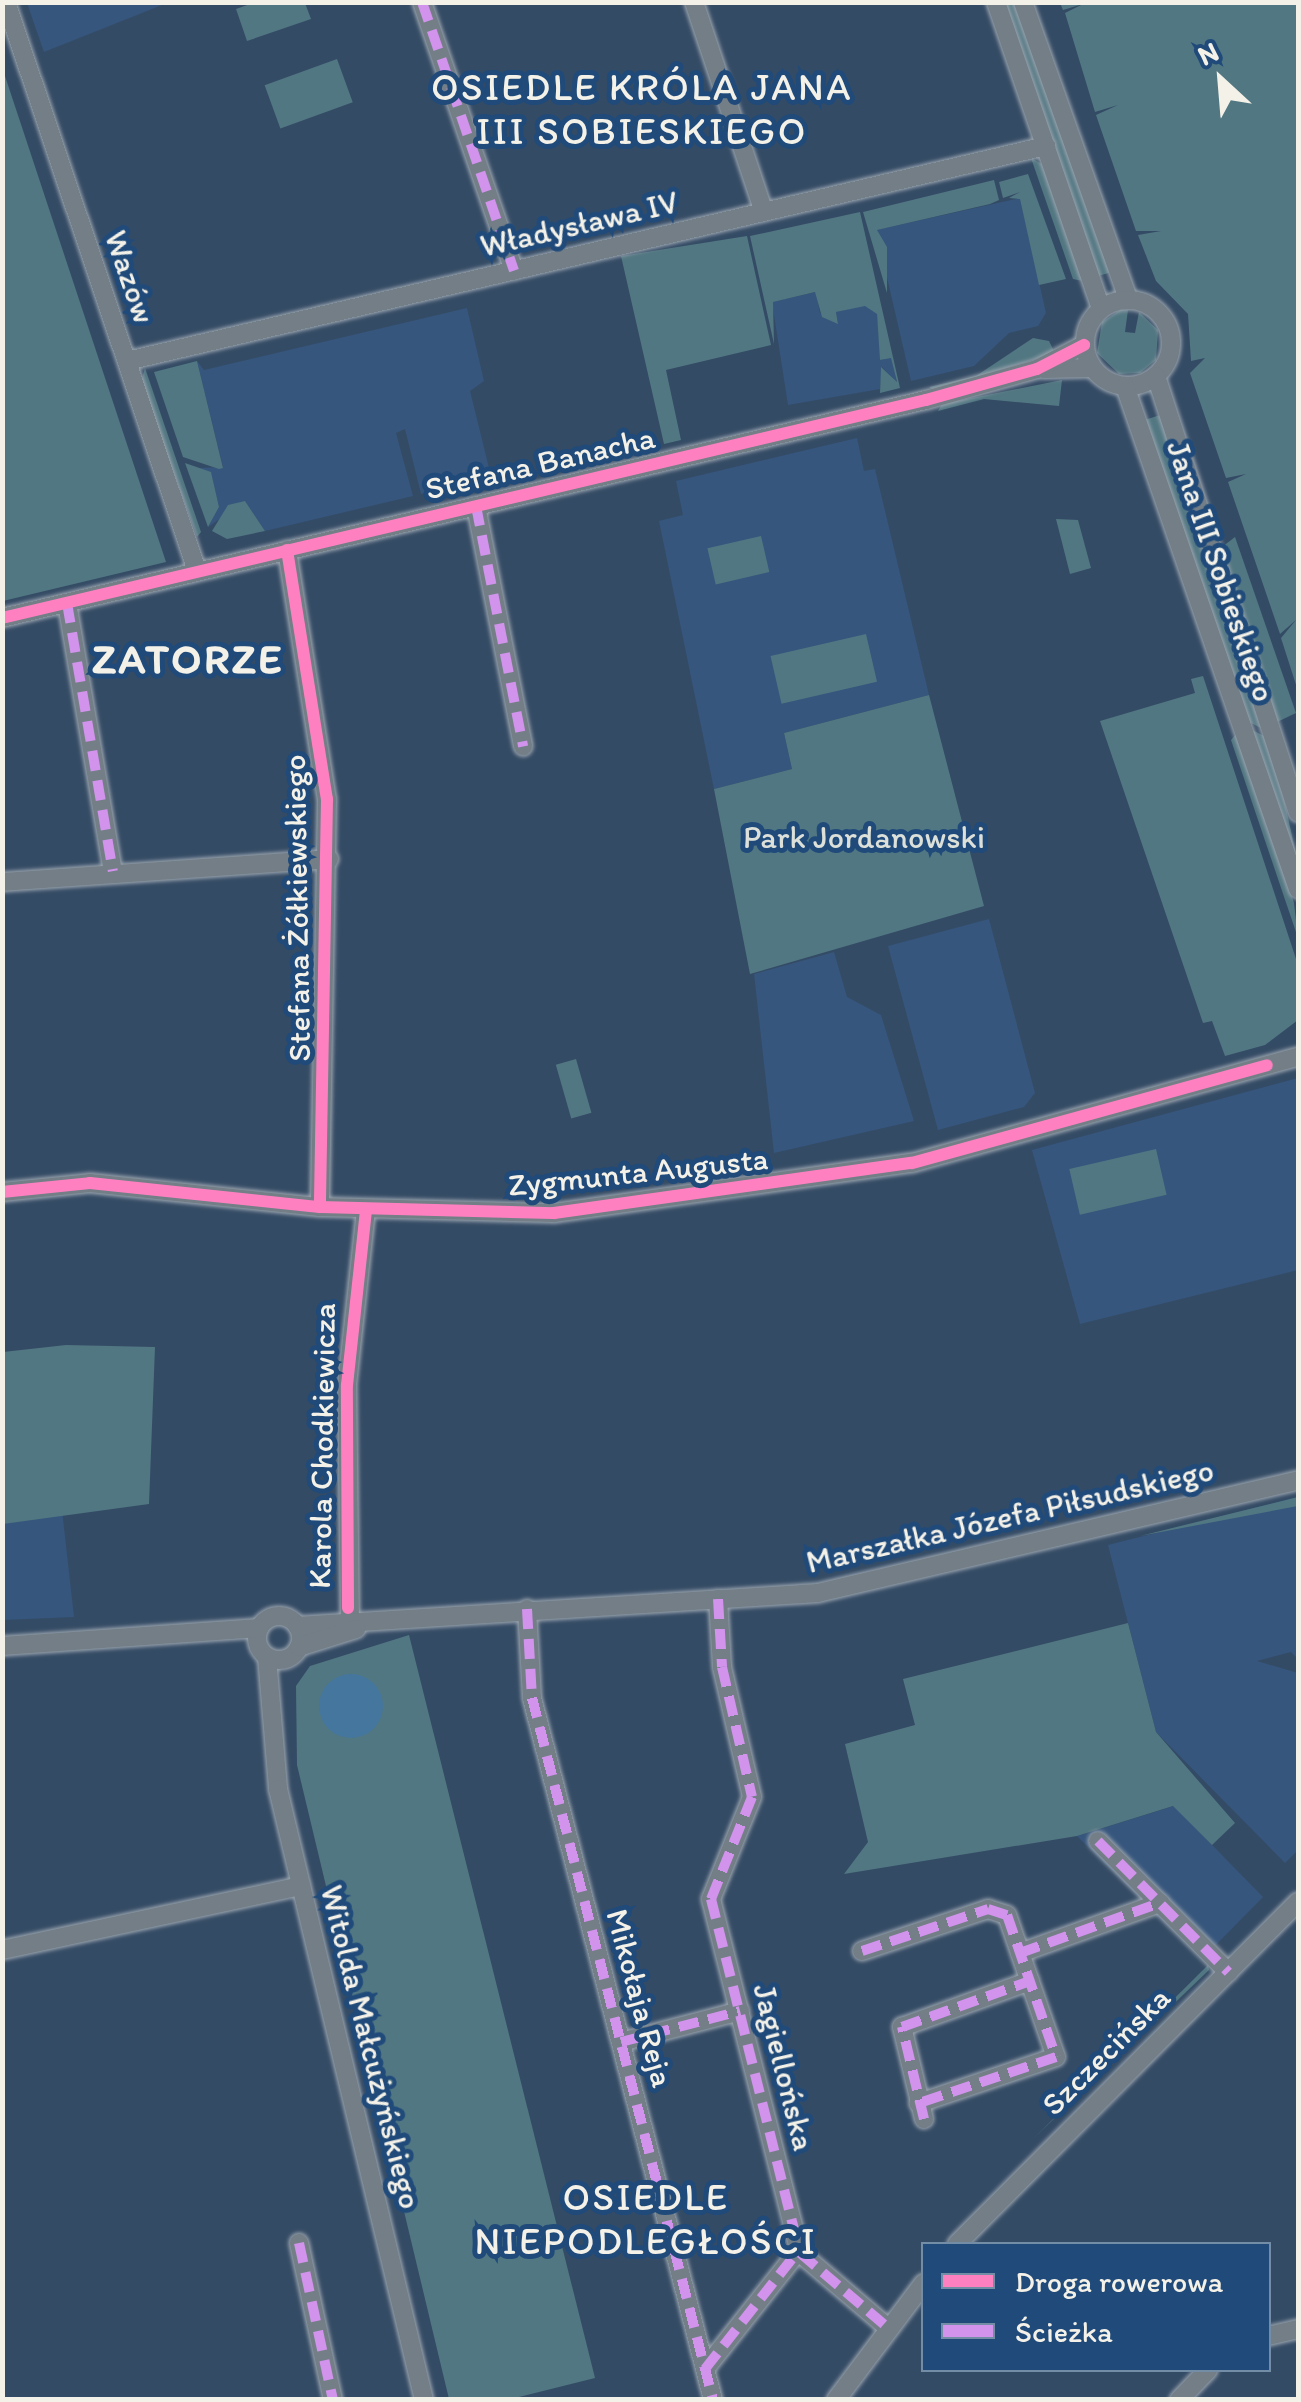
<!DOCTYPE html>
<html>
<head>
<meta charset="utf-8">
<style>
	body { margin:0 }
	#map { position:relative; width:1301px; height:2402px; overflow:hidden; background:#344b65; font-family:Itim,sans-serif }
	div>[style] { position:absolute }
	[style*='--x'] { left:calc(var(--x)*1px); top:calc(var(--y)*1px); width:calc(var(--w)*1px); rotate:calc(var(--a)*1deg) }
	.built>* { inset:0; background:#36567d }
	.green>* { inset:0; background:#517782; transform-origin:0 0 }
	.water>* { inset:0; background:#45769e }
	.round { border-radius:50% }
	.roads { filter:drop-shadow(0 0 2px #9ba5af) drop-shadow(0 0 2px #9ba5af) }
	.minor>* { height:18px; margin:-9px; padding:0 9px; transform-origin:9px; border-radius:9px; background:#737e87 }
	.minor>.ring { margin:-9px; padding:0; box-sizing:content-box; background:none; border:18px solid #737e87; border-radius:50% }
	.quiet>* { height:10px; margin-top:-5px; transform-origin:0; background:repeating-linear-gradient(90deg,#d193ec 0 20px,transparent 0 30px) }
	.cycleway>* { height:12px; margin:-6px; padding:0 6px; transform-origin:6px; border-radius:6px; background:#ff80c0 }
	span { translate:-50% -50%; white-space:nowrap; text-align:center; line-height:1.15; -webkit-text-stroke:10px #1f4a7a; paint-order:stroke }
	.street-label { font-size:32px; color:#f4f1e8 }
	.park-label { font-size:32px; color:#dce0d9 }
	.quarter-label { font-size:38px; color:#f4f1e8; letter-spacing:2.5px }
	.district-label { font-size:42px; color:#f4f1e8; font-weight:700; letter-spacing:2.5px }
	.frame { position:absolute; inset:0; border:5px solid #f4f1e8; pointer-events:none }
	.legend { position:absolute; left:921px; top:2242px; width:350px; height:130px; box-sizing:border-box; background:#1f4a7a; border:2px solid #748da6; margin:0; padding:12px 18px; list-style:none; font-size:30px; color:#f4f1e8 }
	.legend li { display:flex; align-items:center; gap:20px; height:50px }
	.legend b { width:50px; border:2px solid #748da6 }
	.north { position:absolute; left:1171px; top:30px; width:100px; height:100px; -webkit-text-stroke:8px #1f4a7a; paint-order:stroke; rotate:334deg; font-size:28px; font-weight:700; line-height:40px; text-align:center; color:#f4f1e8 }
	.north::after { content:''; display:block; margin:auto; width:35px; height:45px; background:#f4f1e8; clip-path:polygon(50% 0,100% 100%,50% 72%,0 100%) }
</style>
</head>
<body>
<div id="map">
	<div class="built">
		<div style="clip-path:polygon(167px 3px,44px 52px,27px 3px,27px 2px)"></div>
		<div style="clip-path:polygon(1020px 198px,1046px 313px,1038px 326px,1009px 333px,974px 366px,911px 381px,876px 230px)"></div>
		<div style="clip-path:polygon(816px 292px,820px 313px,838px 323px,836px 312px,865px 305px,877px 313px,881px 360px,891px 357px,897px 383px,882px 367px,880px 389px,788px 405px,772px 302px)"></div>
		<div style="clip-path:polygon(467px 308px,484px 381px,470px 391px,491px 476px,421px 494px,405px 429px,396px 433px,413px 496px,265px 531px,245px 501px,208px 527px,219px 507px,211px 473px,199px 468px,223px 467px,197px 361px,204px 370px)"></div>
		<div style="clip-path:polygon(857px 438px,864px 471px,875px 469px,929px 695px,784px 733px,792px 769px,714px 789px,659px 521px,683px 515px,676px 481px)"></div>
		<div style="clip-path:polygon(989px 919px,1035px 1093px,1024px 1107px,938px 1130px,888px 946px)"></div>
		<div style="clip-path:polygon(834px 952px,847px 997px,881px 1015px,914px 1121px,774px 1153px,754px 974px)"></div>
		<div style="clip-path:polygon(1298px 1078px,1298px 1270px,1080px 1324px,1032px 1150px)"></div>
		<div style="clip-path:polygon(1298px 1497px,1298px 1659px,1291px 1652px,1257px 1661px,1298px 1673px,1298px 1850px,1285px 1863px,1156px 1732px,1108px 1545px)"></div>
		<div style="clip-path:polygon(62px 1510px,74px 1617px,3px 1620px,2px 1524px)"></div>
		<div style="clip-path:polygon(1174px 1806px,1263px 1897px,1202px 1959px,1077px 1836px)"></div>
	</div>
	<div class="green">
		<div style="clip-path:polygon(253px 3px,305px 3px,311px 19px,247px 41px,236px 9px)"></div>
		<div style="clip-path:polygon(1005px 3px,1015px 3px,1112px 272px,1098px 276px)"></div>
		<div style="clip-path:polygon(1060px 3px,1298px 3px,1298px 691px,1281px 638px,1296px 620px,1280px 634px,1228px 482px,1246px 474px,1226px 478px,1190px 373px,1205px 358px,1191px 361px,1188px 314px,1156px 281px,1138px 235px,1161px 231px,1136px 231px,1096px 115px,1118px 105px,1095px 112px,1065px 13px,1083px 4px,1063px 10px)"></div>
		<div style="left:337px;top:59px;width:46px;height:77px;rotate:70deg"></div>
		<div style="clip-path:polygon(2px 67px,166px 562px,3px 601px,2px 601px)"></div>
		<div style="clip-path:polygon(1031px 158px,1042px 164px,1083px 281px,1073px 279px)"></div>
		<div style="clip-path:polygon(1028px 174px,1066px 279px,1039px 285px,1020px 199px,1009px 198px,1020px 192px,1003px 198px,999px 182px)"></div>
		<div style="clip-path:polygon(994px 180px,999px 200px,990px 204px,877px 230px,887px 247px,887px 293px,863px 212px)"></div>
		<div style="clip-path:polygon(860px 212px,900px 388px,880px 393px,881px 367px,897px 382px,891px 358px,880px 360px,877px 314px,865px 306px,836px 312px,838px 324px,822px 317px,815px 292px,773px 302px,774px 344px,750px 236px)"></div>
		<div style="clip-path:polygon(747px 236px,771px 345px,666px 370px,681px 440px,664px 444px,621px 256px)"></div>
		<div style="clip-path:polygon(1120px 310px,1128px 310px,1125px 332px,1135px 333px,1139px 312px,1158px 330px,1156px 360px,1140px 373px,1119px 374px,1097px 353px,1102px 322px)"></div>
		<div style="clip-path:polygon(1033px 338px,1049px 341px,1055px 353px,934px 390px,929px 387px,976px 376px)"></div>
		<div style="clip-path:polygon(197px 361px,223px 468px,219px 469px,183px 457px,154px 372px)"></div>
		<div style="clip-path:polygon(145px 368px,201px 532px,197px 537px,141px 382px)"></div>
		<div style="clip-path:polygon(1062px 380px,1059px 406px,984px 399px,938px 411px,942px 404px)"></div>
		<div style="clip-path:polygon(1160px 415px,1215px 576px,1261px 728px,1249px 722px,1145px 420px)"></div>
		<div style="clip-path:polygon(185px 463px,211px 472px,219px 507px,208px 527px)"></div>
		<div style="clip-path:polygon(245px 501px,265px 531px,227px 539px,212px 531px,228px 505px)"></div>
		<div style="clip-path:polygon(1056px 519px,1078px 520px,1091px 568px,1070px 574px)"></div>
		<div style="left:761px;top:536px;width:37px;height:55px;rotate:77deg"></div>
		<div style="clip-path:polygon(1235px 537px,1296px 713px,1275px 723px,1222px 547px)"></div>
		<div style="left:866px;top:634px;width:49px;height:98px;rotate:77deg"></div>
		<div style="clip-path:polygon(1203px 676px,1298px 965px,1298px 1020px,1265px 1045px,1225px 1056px,1212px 1021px,1203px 1023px,1100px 721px,1195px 693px,1191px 679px)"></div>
		<div style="clip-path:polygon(929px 695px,984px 906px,750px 974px,714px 789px,792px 769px,784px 733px)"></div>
		<div style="clip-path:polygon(1252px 730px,1264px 736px,1281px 785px,1298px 864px)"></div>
		<div style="clip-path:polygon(1237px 733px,1294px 903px,1298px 938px,1231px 740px)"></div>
		<div style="left:576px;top:1059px;width:56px;height:21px;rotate:74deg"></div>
		<div style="left:1156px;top:1149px;width:47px;height:89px;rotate:77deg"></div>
		<div style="clip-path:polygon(66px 1345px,155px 1347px,149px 1504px,3px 1524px,3px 1352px)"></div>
		<div style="clip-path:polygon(1298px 1497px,1298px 1506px,1140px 1536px)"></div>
		<div style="clip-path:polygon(1128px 1623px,1156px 1732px,1235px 1823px,1212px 1845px,1173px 1806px,1077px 1836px,844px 1874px,868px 1842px,845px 1744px,915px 1725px,903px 1679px)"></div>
		<div style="clip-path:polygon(409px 1635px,595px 2378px,511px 2399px,449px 2399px,297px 1765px,296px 1686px,310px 1666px)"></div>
		<div style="clip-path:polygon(1208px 1965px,1209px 1970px,1034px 2138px)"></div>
	</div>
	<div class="water">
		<div class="round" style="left:319px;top:1674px;width:64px;height:64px"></div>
	</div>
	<div class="roads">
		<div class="minor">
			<div style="--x:6;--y:2;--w:600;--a:71.44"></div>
			<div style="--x:422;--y:2;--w:284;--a:71.1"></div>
			<div style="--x:694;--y:2;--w:221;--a:71.6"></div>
			<div style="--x:996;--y:2;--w:324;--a:71.1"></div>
			<div style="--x:1023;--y:2;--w:315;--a:70.5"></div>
			<div class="ring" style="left:1085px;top:300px;width:68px;height:68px"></div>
			<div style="--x:127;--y:361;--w:944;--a:-13.17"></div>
			<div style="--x:1043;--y:369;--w:49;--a:-1.2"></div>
			<div style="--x:1156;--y:376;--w:459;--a:72"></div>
			<div style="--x:1125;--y:386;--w:532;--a:71.02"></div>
			<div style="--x:476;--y:506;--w:245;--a:78.9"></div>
			<div style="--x:287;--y:550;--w:252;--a:80.9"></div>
			<div style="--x:327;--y:799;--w:408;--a:91"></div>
			<div style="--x:67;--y:603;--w:272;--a:80.3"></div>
			<div style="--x:2;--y:618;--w:949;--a:-13.28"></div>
			<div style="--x:926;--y:400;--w:115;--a:-15.6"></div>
			<div style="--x:1037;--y:369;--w:53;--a:-27.1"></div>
			<div style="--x:2;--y:882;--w:328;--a:-4"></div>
			<div style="--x:2;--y:1192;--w:88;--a:-5.8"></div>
			<div style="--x:90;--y:1183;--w:231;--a:6"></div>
			<div style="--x:320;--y:1207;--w:234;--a:1.5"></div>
			<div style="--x:554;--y:1213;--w:361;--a:-8"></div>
			<div style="--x:912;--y:1163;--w:400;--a:-15.4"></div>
			<div style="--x:718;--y:1599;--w:68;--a:86.6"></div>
			<div style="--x:722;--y:1667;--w:133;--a:77"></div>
			<div style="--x:752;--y:1797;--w:110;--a:111.9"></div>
			<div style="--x:711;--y:1899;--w:365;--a:75.9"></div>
			<div style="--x:800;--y:2253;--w:116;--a:40.4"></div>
			<div style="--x:527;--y:1609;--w:89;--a:86.8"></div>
			<div style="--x:532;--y:1698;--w:725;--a:75.54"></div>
			<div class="ring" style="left:257px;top:1616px;width:26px;height:26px"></div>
			<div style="--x:350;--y:1623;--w:238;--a:-90.7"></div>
			<div style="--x:347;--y:1385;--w:176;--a:-83.8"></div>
			<div style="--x:297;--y:1626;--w:522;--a:-3.62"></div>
			<div style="--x:818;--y:1593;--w:493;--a:-13.2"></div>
			<div style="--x:2;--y:1646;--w:258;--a:-4"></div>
			<div style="--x:299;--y:1647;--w:60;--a:-17.5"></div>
			<div style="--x:267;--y:1657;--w:132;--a:85.2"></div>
			<div style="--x:278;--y:1789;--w:628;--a:76.56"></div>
			<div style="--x:1098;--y:1841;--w:185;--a:45.2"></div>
			<div style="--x:2;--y:1950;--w:306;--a:-12.1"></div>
			<div style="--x:862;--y:1951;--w:133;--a:-18.4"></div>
			<div style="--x:988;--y:1909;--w:20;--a:18"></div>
			<div style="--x:1007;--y:1915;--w:150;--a:71"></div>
			<div style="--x:1056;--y:2057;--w:145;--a:161.4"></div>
			<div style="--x:1020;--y:1953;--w:149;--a:-19.7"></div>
			<div style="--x:621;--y:2042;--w:123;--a:-14.6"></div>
			<div style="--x:924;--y:2119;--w:95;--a:-103.4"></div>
			<div style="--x:902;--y:2027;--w:136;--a:-19.8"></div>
			<div style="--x:299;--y:2243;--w:161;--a:77.8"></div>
			<div style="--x:957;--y:2244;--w:483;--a:-45.1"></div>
			<div style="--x:1268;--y:2336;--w:31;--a:-13"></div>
			<div style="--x:705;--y:2369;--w:152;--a:-51.7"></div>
			<div style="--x:836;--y:2400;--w:146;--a:-53.1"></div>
			<div style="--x:1179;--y:2400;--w:42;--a:-46"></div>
		</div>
	</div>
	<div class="quiet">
		<div style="--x:422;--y:2;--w:284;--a:71.1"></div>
		<div style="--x:476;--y:506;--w:245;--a:78.9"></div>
		<div style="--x:67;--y:603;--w:272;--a:80.3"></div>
		<div style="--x:718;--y:1599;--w:68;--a:86.6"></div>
		<div style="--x:722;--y:1667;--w:133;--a:77"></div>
		<div style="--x:752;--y:1797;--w:110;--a:111.9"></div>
		<div style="--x:711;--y:1899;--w:365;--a:75.9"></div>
		<div style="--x:800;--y:2253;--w:116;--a:40.4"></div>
		<div style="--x:527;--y:1609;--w:89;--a:86.8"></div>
		<div style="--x:532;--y:1698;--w:725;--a:75.54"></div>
		<div style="--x:1098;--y:1841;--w:185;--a:45.2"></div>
		<div style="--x:862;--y:1951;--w:133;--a:-18.4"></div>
		<div style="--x:988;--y:1909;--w:20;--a:18"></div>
		<div style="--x:1007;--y:1915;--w:150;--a:71"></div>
		<div style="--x:1056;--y:2057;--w:145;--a:161.4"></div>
		<div style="--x:1020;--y:1953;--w:149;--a:-19.7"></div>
		<div style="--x:621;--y:2042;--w:123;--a:-14.6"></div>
		<div style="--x:924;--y:2119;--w:95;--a:-103.4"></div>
		<div style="--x:902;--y:2027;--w:136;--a:-19.8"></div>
		<div style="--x:299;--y:2243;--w:161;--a:77.8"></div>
		<div style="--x:705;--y:2369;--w:152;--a:-51.7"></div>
	</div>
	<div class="cycleway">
		<div style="--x:287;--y:550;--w:252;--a:80.9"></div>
		<div style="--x:327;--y:799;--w:408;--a:91"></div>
		<div style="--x:2;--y:618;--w:949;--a:-13.28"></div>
		<div style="--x:926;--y:400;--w:115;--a:-15.6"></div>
		<div style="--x:1037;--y:369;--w:53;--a:-27.1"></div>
		<div style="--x:2;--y:1192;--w:88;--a:-5.8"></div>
		<div style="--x:90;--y:1183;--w:231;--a:6"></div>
		<div style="--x:320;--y:1207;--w:234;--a:1.5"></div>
		<div style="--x:554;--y:1213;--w:361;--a:-8"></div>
		<div style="--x:912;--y:1163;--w:368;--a:-15.4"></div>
		<div style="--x:348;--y:1608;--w:223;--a:-90.3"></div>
		<div style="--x:347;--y:1385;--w:176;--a:-83.8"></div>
	</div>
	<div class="street-label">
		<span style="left:579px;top:224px;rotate:-13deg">Władysława IV</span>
		<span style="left:130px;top:277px;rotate:71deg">Wazów</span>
		<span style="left:540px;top:463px;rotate:-13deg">Stefana Banacha</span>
		<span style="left:1221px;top:571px;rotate:71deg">Jana III Sobieskiego</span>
		<span style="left:297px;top:908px;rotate:-91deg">Stefana Żółkiewskiego</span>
		<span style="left:638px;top:1172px;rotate:-6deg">Zygmunta Augusta</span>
		<span style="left:322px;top:1446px;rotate:-89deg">Karola Chodkiewicza</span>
		<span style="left:1010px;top:1516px;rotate:-13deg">Marszałka Józefa Piłsudskiego</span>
		<span style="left:640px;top:1998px;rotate:75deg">Mikołaja Reja</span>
		<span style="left:371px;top:2047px;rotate:76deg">Witolda Małcużyńskiego</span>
		<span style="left:1106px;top:2051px;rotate:-45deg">Szczecińska</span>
		<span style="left:784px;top:2067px;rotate:76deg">Jagiellońska</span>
	</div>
	<div class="park-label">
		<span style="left:864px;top:837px">Park Jordanowski</span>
	</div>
	<div class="quarter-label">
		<span style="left:642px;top:110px">OSIEDLE KRÓLA JANA<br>III SOBIESKIEGO</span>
		<span style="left:646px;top:2220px">OSIEDLE<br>NIEPODLEGŁOŚCI</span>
	</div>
	<div class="district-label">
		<span style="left:188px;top:659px">ZATORZE</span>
	</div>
	<div class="frame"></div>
	<ul class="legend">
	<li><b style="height:12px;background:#ff80c0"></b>Droga rowerowa</li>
	<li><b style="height:12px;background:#d193ec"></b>Ścieżka</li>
	</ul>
	<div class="north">N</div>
</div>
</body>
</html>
